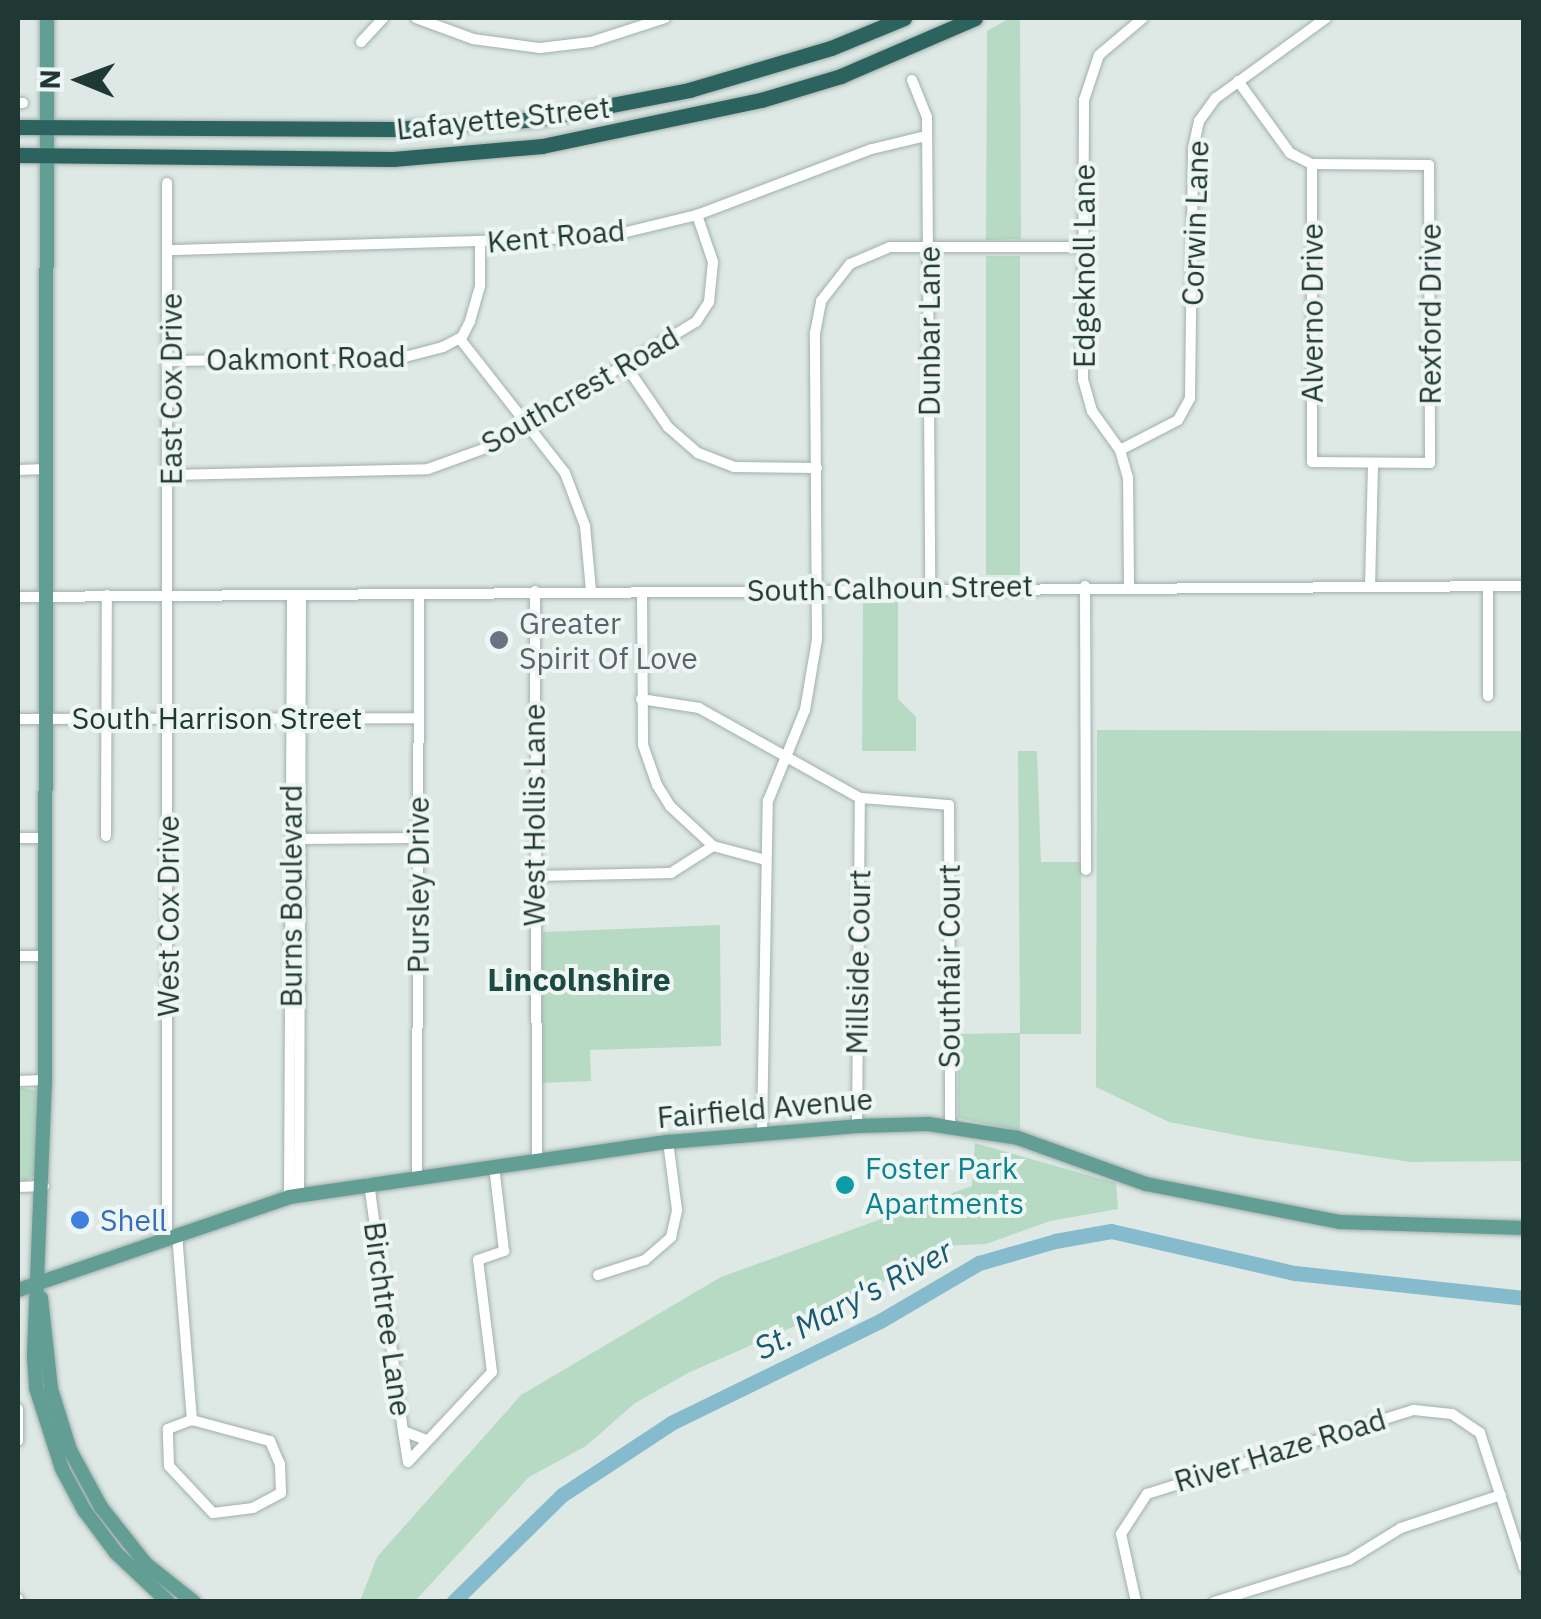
<!DOCTYPE html>
<html>
<head>
<meta charset="utf-8">
<style>
	body { margin:0 }
	#map { position:relative; width:1541px; height:1619px; overflow:hidden; background:#dee9e5; font-family:"IBM Plex Sans",sans-serif }
	div>[style] { position:absolute }
	[style*='--x'] { left:calc(var(--x)*1px); top:calc(var(--y)*1px); width:calc(var(--w)*1px); rotate:calc(var(--a)*1deg) }
	.green>* { inset:0; background:#b7dac4; transform-origin:0 0 }
	.river>* { height:15px; margin:-7.5px; padding:0 7.5px; transform-origin:7.5px; border-radius:7.5px; background:#86bbce }
	.roads { filter:drop-shadow(0 0 2px #a1b0ac) drop-shadow(0 0 2px #a1b0ac) }
	.minor>* { height:10px; margin:-5px; padding:0 5px; transform-origin:5px; border-radius:5px; background:#fff }
	.major>* { height:14px; margin:-7px; padding:0 7px; transform-origin:7px; border-radius:7px; background:#639e95 }
	.highway>* { height:15px; margin:-7.5px; padding:0 7.5px; transform-origin:7.5px; border-radius:7.5px; background:#2d635e }
	.dots>* { width:28px; height:28px; translate:-50% -50%; box-sizing:border-box; border:5px solid #eef6f3; border-radius:50% }
	span { translate:-50% -50%; white-space:nowrap; text-align:center; line-height:1.15; -webkit-text-stroke:8px #eef6f3; paint-order:stroke }
	.street-label { font-size:30px; color:#203834 }
	.worship-label { font-size:30px; color:#5b616d }
	.left { translate:0 -50%; text-align:left }
	.culture-label { font-size:30px; color:#0d838f }
	.shop-label { font-size:30px; color:#366cbe }
	.neighbourhood-label { font-size:32px; color:#1d4943; font-weight:700 }
	.water-label { font-size:32px; color:#1c5a72; font-style:italic }
	.frame { position:absolute; inset:0; border:20px solid #203834; pointer-events:none }
	.north { position:absolute; left:30px; top:30px; width:100px; height:100px; -webkit-text-stroke:8px #eef6f3; paint-order:stroke; rotate:271deg; font-size:28px; font-weight:700; line-height:40px; text-align:center; color:#203834 }
	.north::after { content:''; display:block; margin:auto; width:35px; height:45px; background:#203834; clip-path:polygon(50% 0,100% 100%,50% 72%,0 100%) }
</style>
</head>
<body>
<div id="map">
	<div class="green">
		<div style="clip-path:polygon(1010px 18px,1020px 18px,1021px 239px,986px 240px,987px 31px)"></div>
		<div style="left:1020px;top:256px;width:319px;height:34px;rotate:90deg"></div>
		<div style="clip-path:polygon(863px 600px,898px 600px,898px 699px,916px 717px,916px 751px,862px 751px)"></div>
		<div style="clip-path:polygon(1097px 730px,1523px 731px,1523px 1161px,1410px 1162px,1251px 1138px,1169px 1122px,1096px 1087px)"></div>
		<div style="clip-path:polygon(1018px 751px,1037px 751px,1041px 862px,1081px 862px,1081px 1034px,1020px 1034px,1020px 1131px,958px 1118px,958px 1034px,1020px 1033px)"></div>
		<div style="clip-path:polygon(720px 925px,721px 1046px,590px 1050px,591px 1081px,540px 1083px,543px 932px)"></div>
		<div style="clip-path:polygon(18px 1087px,38px 1091px,34px 1176px,26px 1181px,18px 1182px)"></div>
		<div style="clip-path:polygon(975px 1143px,1116px 1183px,1118px 1209px,1050px 1221px,986px 1244px,941px 1246px,854px 1300px,688px 1373px,635px 1403px,586px 1446px,529px 1477px,415px 1601px,360px 1601px,377px 1557px,521px 1395px,721px 1277px,972px 1186px)"></div>
	</div>
	<div class="river">
		<div style="--x:453;--y:1602;--w:153;--a:-44.5"></div>
		<div style="--x:562;--y:1495;--w:131;--a:-33.4"></div>
		<div style="--x:671;--y:1423;--w:233;--a:-26"></div>
		<div style="--x:880;--y:1321;--w:115;--a:-30.4"></div>
		<div style="--x:979;--y:1263;--w:79;--a:-16.1"></div>
		<div style="--x:1055;--y:1241;--w:57;--a:-10.1"></div>
		<div style="--x:1111;--y:1231;--w:189;--a:12.9"></div>
		<div style="--x:1295;--y:1273;--w:230;--a:6.2"></div>
	</div>
	<div class="roads">
		<div class="minor">
			<div style="--x:416;--y:18;--w:61;--a:20.2"></div>
			<div style="--x:473;--y:39;--w:68;--a:7.7"></div>
			<div style="--x:540;--y:48;--w:51;--a:-6.7"></div>
			<div style="--x:591;--y:42;--w:78;--a:-18"></div>
			<div style="--x:361;--y:42;--w:33;--a:-47"></div>
			<div style="--x:912;--y:80;--w:40;--a:68"></div>
			<div style="--x:927;--y:117;--w:468;--a:89.6"></div>
			<div style="--x:1238;--y:81;--w:89;--a:54.2"></div>
			<div style="--x:1290;--y:153;--w:25;--a:27"></div>
			<div style="--x:1312;--y:164;--w:117;--a:0.5"></div>
			<div style="--x:1429;--y:165;--w:298;--a:89.8"></div>
			<div style="--x:1430;--y:463;--w:118;--a:-179.5"></div>
			<div style="--x:1312;--y:462;--w:298;--a:-90"></div>
			<div style="--x:18;--y:103;--w:5;--a:0"></div>
			<div style="--x:167;--y:183;--w:1054;--a:90"></div>
			<div style="--x:172;--y:250;--w:434;--a:-1.7"></div>
			<div style="--x:606;--y:237;--w:94;--a:-13.6"></div>
			<div style="--x:697;--y:215;--w:187;--a:-20.7"></div>
			<div style="--x:872;--y:149;--w:56;--a:-13.5"></div>
			<div style="--x:460;--y:339;--w:170;--a:51.9"></div>
			<div style="--x:565;--y:473;--w:57;--a:69.3"></div>
			<div style="--x:585;--y:526;--w:65;--a:84.7"></div>
			<div style="--x:168;--y:361;--w:233;--a:-0.7"></div>
			<div style="--x:401;--y:358;--w:43;--a:-14.7"></div>
			<div style="--x:443;--y:347;--w:21;--a:-28"></div>
			<div style="--x:462;--y:337;--w:18;--a:-63"></div>
			<div style="--x:470;--y:321;--w:36;--a:-74"></div>
			<div style="--x:480;--y:286;--w:43;--a:-90"></div>
			<div style="--x:624;--y:363;--w:78;--a:55.5"></div>
			<div style="--x:668;--y:427;--w:40;--a:41"></div>
			<div style="--x:698;--y:453;--w:39;--a:21"></div>
			<div style="--x:734;--y:467;--w:83;--a:0.7"></div>
			<div style="--x:1120;--y:450;--w:65;--a:-27.3"></div>
			<div style="--x:1178;--y:420;--w:25;--a:-61"></div>
			<div style="--x:1190;--y:398;--w:249;--a:-89.3"></div>
			<div style="--x:1193;--y:149;--w:29;--a:-78"></div>
			<div style="--x:1199;--y:121;--w:29;--a:-54"></div>
			<div style="--x:1216;--y:98;--w:136;--a:-36"></div>
			<div style="--x:18;--y:470;--w:28;--a:-2"></div>
			<div style="--x:171;--y:475;--w:257;--a:-1.3"></div>
			<div style="--x:428;--y:469;--w:62;--a:-19.9"></div>
			<div style="--x:486;--y:448;--w:245;--a:-31"></div>
			<div style="--x:696;--y:322;--w:24;--a:-57"></div>
			<div style="--x:709;--y:302;--w:40;--a:-84.3"></div>
			<div style="--x:713;--y:262;--w:50;--a:-108.8"></div>
			<div style="--x:1085;--y:586;--w:284;--a:89.8"></div>
			<div style="--x:1129;--y:586;--w:108;--a:-90.5"></div>
			<div style="--x:1128;--y:478;--w:29;--a:-106"></div>
			<div style="--x:1120;--y:450;--w:48;--a:-125.7"></div>
			<div style="--x:1092;--y:411;--w:32;--a:-106"></div>
			<div style="--x:1083;--y:380;--w:280;--a:-89.8"></div>
			<div style="--x:1084;--y:100;--w:47;--a:-71.6"></div>
			<div style="--x:1099;--y:55;--w:57;--a:-40.1"></div>
			<div style="--x:1488;--y:586;--w:110;--a:90"></div>
			<div style="--x:1370;--y:587;--w:123;--a:-88.6"></div>
			<div style="--x:535;--y:591;--w:569;--a:89.8"></div>
			<div style="--x:642;--y:592;--w:153;--a:89.6"></div>
			<div style="--x:643;--y:745;--w:42;--a:70.7"></div>
			<div style="--x:657;--y:785;--w:25;--a:58"></div>
			<div style="--x:670;--y:806;--w:59;--a:42.9"></div>
			<div style="--x:713;--y:846;--w:55;--a:14.8"></div>
			<div style="--x:18;--y:597;--w:1506;--a:-0.42"></div>
			<div style="--x:641;--y:699;--w:59;--a:8.8"></div>
			<div style="--x:699;--y:708;--w:184;--a:29.2"></div>
			<div style="--x:860;--y:798;--w:89;--a:4.5"></div>
			<div style="--x:949;--y:805;--w:321;--a:89.8"></div>
			<div style="--x:18;--y:719;--w:399;--a:-0.1"></div>
			<div style="--x:106;--y:836;--w:241;--a:-89.8"></div>
			<div style="--x:18;--y:838;--w:26;--a:0"></div>
			<div style="--x:297;--y:839;--w:121;--a:-0.5"></div>
			<div style="--x:535;--y:876;--w:136;--a:-1.3"></div>
			<div style="--x:671;--y:873;--w:50;--a:-32.7"></div>
			<div style="--x:18;--y:956;--w:27;--a:0"></div>
			<div style="--x:18;--y:1081;--w:27;--a:-2"></div>
			<div style="--x:857;--y:1126;--w:328;--a:-89.5"></div>
			<div style="--x:762;--y:1132;--w:331;--a:-89"></div>
			<div style="--x:768;--y:801;--w:98;--a:-67.9"></div>
			<div style="--x:805;--y:710;--w:72;--a:-80.4"></div>
			<div style="--x:817;--y:639;--w:306;--a:-90.4"></div>
			<div style="--x:815;--y:333;--w:33;--a:-79"></div>
			<div style="--x:821;--y:301;--w:47;--a:-51.9"></div>
			<div style="--x:850;--y:264;--w:43;--a:-23"></div>
			<div style="--x:890;--y:247;--w:192;--a:0"></div>
			<div style="--x:417;--y:1177;--w:583;--a:-89.8"></div>
			<div style="--x:369;--y:1183;--w:250;--a:82.2"></div>
			<div style="--x:403;--y:1431;--w:25;--a:21"></div>
			<div style="--x:18;--y:1187;--w:26;--a:-2"></div>
			<div style="--x:299;--y:1195;--w:600;--a:-89.81"></div>
			<div style="--x:289;--y:1197;--w:602;--a:-89.71"></div>
			<div style="--x:177;--y:1234;--w:187;--a:85.4"></div>
			<div style="--x:192;--y:1420;--w:81;--a:15.1"></div>
			<div style="--x:270;--y:1441;--w:25;--a:67"></div>
			<div style="--x:280;--y:1464;--w:29;--a:88"></div>
			<div style="--x:281;--y:1493;--w:32;--a:152"></div>
			<div style="--x:253;--y:1508;--w:40;--a:172.9"></div>
			<div style="--x:213;--y:1513;--w:64;--a:-133.1"></div>
			<div style="--x:169;--y:1466;--w:37;--a:-92"></div>
			<div style="--x:168;--y:1429;--w:26;--a:-21"></div>
			<div style="--x:598;--y:1275;--w:49;--a:-17.7"></div>
			<div style="--x:645;--y:1260;--w:35;--a:-41"></div>
			<div style="--x:671;--y:1237;--w:28;--a:-77"></div>
			<div style="--x:677;--y:1210;--w:69;--a:-97.5"></div>
			<div style="--x:18;--y:1409;--w:32;--a:90"></div>
			<div style="--x:403;--y:1431;--w:31;--a:81"></div>
			<div style="--x:408;--y:1462;--w:123;--a:-47"></div>
			<div style="--x:492;--y:1372;--w:113;--a:-97.1"></div>
			<div style="--x:478;--y:1260;--w:28;--a:-19"></div>
			<div style="--x:504;--y:1251;--w:86;--a:-96.7"></div>
			<div style="--x:18;--y:1599;--w:3;--a:72"></div>
			<div style="--x:1136;--y:1602;--w:70;--a:-102.4"></div>
			<div style="--x:1121;--y:1534;--w:48;--a:-57"></div>
			<div style="--x:1147;--y:1494;--w:280;--a:-17.5"></div>
			<div style="--x:1414;--y:1410;--w:38;--a:6"></div>
			<div style="--x:1452;--y:1414;--w:34;--a:34"></div>
			<div style="--x:1480;--y:1433;--w:142;--a:71.9"></div>
			<div style="--x:1214;--y:1602;--w:141;--a:-17.3"></div>
			<div style="--x:1349;--y:1560;--w:61;--a:-31.6"></div>
			<div style="--x:1401;--y:1528;--w:105;--a:-18.3"></div>
		</div>
		<div class="major">
			<div style="--x:47;--y:18;--w:1062;--a:90.11"></div>
			<div style="--x:45;--y:1080;--w:277;--a:92.3"></div>
			<div style="--x:34;--y:1357;--w:31;--a:86"></div>
			<div style="--x:36;--y:1388;--w:85;--a:72.2"></div>
			<div style="--x:62;--y:1469;--w:47;--a:61.8"></div>
			<div style="--x:84;--y:1510;--w:54;--a:53.3"></div>
			<div style="--x:116;--y:1553;--w:71;--a:43.3"></div>
			<div style="--x:18;--y:1290;--w:287;--a:-18.9"></div>
			<div style="--x:289;--y:1197;--w:383;--a:-8.3"></div>
			<div style="--x:668;--y:1142;--w:190;--a:-4.8"></div>
			<div style="--x:857;--y:1126;--w:71;--a:-1.6"></div>
			<div style="--x:928;--y:1124;--w:91;--a:8.8"></div>
			<div style="--x:1018;--y:1138;--w:136;--a:19.8"></div>
			<div style="--x:1146;--y:1184;--w:198;--a:11.1"></div>
			<div style="--x:1340;--y:1222;--w:184;--a:1.9"></div>
			<div style="--x:41;--y:1298;--w:92;--a:83.7"></div>
			<div style="--x:51;--y:1389;--w:64;--a:72.7"></div>
			<div style="--x:70;--y:1450;--w:65;--a:61.5"></div>
			<div style="--x:101;--y:1507;--w:73;--a:51.7"></div>
			<div style="--x:146;--y:1564;--w:61;--a:38.4"></div>
		</div>
		<div class="highway">
			<div style="--x:18;--y:127;--w:375;--a:0.3"></div>
			<div style="--x:393;--y:129;--w:146;--a:-3.9"></div>
			<div style="--x:539;--y:119;--w:153;--a:-10.9"></div>
			<div style="--x:689;--y:90;--w:148;--a:-16.5"></div>
			<div style="--x:831;--y:48;--w:79;--a:-22.3"></div>
			<div style="--x:18;--y:155;--w:375;--a:0.6"></div>
			<div style="--x:393;--y:159;--w:150;--a:-5"></div>
			<div style="--x:542;--y:146;--w:224;--a:-11.9"></div>
			<div style="--x:761;--y:100;--w:84;--a:-16.7"></div>
			<div style="--x:841;--y:76;--w:146;--a:-23.4"></div>
		</div>
	</div>
	<div class="dots">
		<div style="left:499px;top:640px;background:#6b7280"></div>
		<div style="left:845px;top:1185px;background:#0f9aa8"></div>
		<div style="left:80px;top:1220px;background:#3f7fe0"></div>
	</div>
	<div class="street-label">
		<span style="left:503px;top:118px;rotate:-6deg">Lafayette Street</span>
		<span style="left:1195px;top:223px;rotate:-88deg">Corwin Lane</span>
		<span style="left:556px;top:236px;rotate:-5deg">Kent Road</span>
		<span style="left:1084px;top:266px;rotate:-90deg">Edgeknoll Lane</span>
		<span style="left:1312px;top:313px;rotate:-90deg">Alverno Drive</span>
		<span style="left:1430px;top:314px;rotate:-90deg">Rexford Drive</span>
		<span style="left:929px;top:331px;rotate:-90deg">Dunbar Lane</span>
		<span style="left:306px;top:358px;rotate:-1deg">Oakmont Road</span>
		<span style="left:171px;top:389px;rotate:-90deg">East Cox Drive</span>
		<span style="left:580px;top:390px;rotate:-30deg">Southcrest Road</span>
		<span style="left:890px;top:588px;rotate:-1deg">South Calhoun Street</span>
		<span style="left:217px;top:718px">South Harrison Street</span>
		<span style="left:534px;top:815px;rotate:-90deg">West Hollis Lane</span>
		<span style="left:418px;top:885px;rotate:-90deg">Pursley Drive</span>
		<span style="left:291px;top:896px;rotate:-90deg">Burns Boulevard</span>
		<span style="left:168px;top:916px;rotate:-90deg">West Cox Drive</span>
		<span style="left:858px;top:962px;rotate:-89deg">Millside Court</span>
		<span style="left:949px;top:966px;rotate:-90deg">Southfair Court</span>
		<span style="left:765px;top:1108px;rotate:-5deg">Fairfield Avenue</span>
		<span style="left:388px;top:1319px;rotate:82deg">Birchtree Lane</span>
		<span style="left:1280px;top:1450px;rotate:-17deg">River Haze Road</span>
	</div>
	<div class="worship-label">
		<span class="left" style="left:519px;top:640px">Greater<br>Spirit Of Love</span>
	</div>
	<div class="culture-label">
		<span class="left" style="left:865px;top:1185px">Foster Park<br>Apartments</span>
	</div>
	<div class="shop-label">
		<span class="left" style="left:100px;top:1220px">Shell</span>
	</div>
	<div class="neighbourhood-label">
		<span style="left:579px;top:979px">Lincolnshire</span>
	</div>
	<div class="water-label">
		<span style="left:853px;top:1299px;rotate:-28deg">St. Mary's River</span>
	</div>
	<div class="frame"></div>
	<div class="north">N</div>
</div>
</body>
</html>
